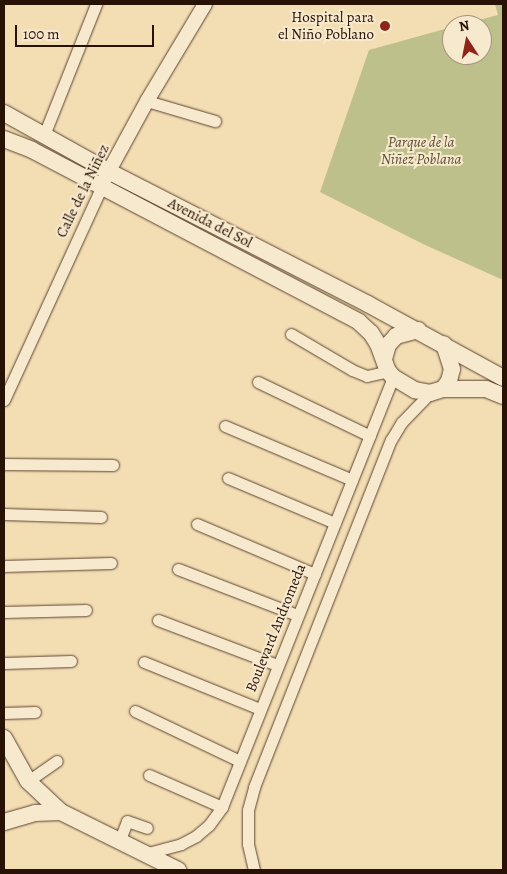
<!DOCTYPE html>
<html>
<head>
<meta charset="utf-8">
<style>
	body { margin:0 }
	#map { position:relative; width:507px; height:874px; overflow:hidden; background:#f3ddb3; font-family:Alegreya,serif }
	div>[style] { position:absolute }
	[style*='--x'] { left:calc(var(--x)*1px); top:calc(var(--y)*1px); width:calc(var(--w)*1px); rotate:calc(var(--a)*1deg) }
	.green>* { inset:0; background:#bdc08b }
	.roads { filter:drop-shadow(0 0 1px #5b4430) drop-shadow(0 0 1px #5b4430) }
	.minor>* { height:11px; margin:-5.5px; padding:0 5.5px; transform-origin:5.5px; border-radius:5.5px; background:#f7e9ce }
	.tertiary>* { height:14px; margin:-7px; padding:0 7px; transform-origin:7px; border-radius:7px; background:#f7e9ce }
	.secondary>* { height:16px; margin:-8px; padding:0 8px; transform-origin:8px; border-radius:8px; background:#f7e9ce }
	.dots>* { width:14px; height:14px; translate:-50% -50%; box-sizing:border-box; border:2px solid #f7e9ce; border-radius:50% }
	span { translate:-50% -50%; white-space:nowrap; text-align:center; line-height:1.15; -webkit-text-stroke:4px #f7e9ce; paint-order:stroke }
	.poi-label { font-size:15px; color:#281105 }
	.right { translate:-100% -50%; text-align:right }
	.park-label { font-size:15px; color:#5c4e34; font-style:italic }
	.street-label { font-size:15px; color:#281105 }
	.frame { position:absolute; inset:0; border:5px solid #281105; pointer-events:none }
	.north { position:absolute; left:442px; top:15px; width:50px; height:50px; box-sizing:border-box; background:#f7e9ce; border:1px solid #a4937e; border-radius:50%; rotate:349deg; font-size:14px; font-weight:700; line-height:20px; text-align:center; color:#281105 }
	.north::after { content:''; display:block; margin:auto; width:18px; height:22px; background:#8f2418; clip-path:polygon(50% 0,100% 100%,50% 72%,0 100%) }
	.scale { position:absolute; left:15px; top:25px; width:139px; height:22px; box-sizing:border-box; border:2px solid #281105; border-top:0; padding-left:6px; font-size:15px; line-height:18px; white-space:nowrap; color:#281105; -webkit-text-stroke:4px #f7e9ce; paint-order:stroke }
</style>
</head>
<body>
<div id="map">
	<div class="green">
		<div style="clip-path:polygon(495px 4px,503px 4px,503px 280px,423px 244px,320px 192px,369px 50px,452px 27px,452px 55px,482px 55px,482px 25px,460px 25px,498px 15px)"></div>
	</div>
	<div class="roads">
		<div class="minor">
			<div style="--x:147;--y:101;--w:71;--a:16.4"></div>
			<div style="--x:44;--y:135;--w:141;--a:-68.3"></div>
			<div style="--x:291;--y:334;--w:71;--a:30.5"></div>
			<div style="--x:352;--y:370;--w:16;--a:22"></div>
			<div style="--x:367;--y:376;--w:22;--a:-13"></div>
			<div style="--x:258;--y:382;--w:124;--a:25.7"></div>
			<div style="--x:4;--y:400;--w:233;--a:-65.4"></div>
			<div style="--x:225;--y:426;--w:138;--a:23"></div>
			<div style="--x:4;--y:464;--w:109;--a:0.5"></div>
			<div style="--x:228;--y:478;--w:116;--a:22.8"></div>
			<div style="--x:4;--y:514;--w:97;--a:1.8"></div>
			<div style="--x:197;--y:524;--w:128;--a:23"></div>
			<div style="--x:4;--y:566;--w:107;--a:-1.6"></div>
			<div style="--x:178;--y:569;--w:128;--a:21.1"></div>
			<div style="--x:4;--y:612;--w:82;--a:-1.4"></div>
			<div style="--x:158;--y:620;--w:127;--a:20.7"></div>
			<div style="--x:144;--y:662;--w:125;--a:22.1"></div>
			<div style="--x:4;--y:663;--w:67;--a:-1.7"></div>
			<div style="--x:135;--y:711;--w:116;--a:25.5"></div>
			<div style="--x:4;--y:713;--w:31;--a:-2"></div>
			<div style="--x:149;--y:775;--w:80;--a:23.7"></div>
			<div style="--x:28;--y:781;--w:35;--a:-35"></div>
			<div style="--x:119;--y:842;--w:22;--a:-69"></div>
			<div style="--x:127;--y:821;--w:21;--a:19"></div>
			<div style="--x:148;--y:853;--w:34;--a:-15"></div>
			<div style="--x:181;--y:844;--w:17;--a:-28"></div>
			<div style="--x:196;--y:836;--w:17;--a:-40"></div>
			<div style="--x:209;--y:825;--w:22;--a:-54"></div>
			<div style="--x:222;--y:807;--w:463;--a:-68.3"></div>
			<div style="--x:254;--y:870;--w:27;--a:-103"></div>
			<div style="--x:248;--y:844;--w:34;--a:-90"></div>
			<div style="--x:248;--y:810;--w:24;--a:-75"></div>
			<div style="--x:254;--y:787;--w:373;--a:-68.5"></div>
			<div style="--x:391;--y:440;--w:21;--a:-59"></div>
			<div style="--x:402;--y:422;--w:40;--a:-46"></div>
		</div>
		<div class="tertiary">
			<div style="--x:104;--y:180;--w:90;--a:-61.4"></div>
			<div style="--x:147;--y:101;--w:113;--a:-59.1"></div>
		</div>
		<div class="secondary">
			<div style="--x:4;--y:113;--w:119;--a:29.1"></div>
			<div style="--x:108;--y:171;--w:292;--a:27.1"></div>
			<div style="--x:368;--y:304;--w:154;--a:28.7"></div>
			<div style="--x:4;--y:139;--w:30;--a:21"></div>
			<div style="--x:32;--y:150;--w:369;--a:27.7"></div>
			<div style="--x:359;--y:322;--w:16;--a:43"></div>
			<div style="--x:371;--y:333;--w:13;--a:58"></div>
			<div style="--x:378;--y:344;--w:29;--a:70"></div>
			<div style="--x:388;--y:371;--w:8;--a:50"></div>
			<div style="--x:393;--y:377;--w:26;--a:31"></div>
			<div style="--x:415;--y:390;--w:15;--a:11"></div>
			<div style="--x:430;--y:393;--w:14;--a:-17"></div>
			<div style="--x:443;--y:389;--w:10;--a:-53"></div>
			<div style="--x:449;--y:381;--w:12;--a:-76"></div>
			<div style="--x:452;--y:369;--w:26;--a:-108"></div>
			<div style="--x:384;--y:359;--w:15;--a:-74"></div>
			<div style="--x:388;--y:345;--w:12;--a:-48"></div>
			<div style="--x:396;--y:336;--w:23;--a:-15"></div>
			<div style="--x:443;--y:389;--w:43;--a:0"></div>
			<div style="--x:486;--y:389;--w:18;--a:22"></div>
			<div style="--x:4;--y:738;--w:49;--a:60.8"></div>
			<div style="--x:28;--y:781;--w:45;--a:43.2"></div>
			<div style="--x:61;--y:812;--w:131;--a:26.4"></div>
			<div style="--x:4;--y:822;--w:32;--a:-16"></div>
			<div style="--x:35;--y:813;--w:26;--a:-2"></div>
		</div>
	</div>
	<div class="dots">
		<div style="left:385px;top:26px;background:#8f2418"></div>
	</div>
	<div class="poi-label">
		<span class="right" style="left:374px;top:26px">Hospital para<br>el Niño Poblano</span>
	</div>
	<div class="park-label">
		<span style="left:421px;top:151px">Parque de la<br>Niñez Poblana</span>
	</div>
	<div class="street-label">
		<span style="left:83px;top:191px;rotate:-64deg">Calle de la Niñez</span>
		<span style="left:210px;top:223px;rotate:27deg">Avenida del Sol</span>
		<span style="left:276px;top:628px;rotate:-68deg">Boulevard Andromeda</span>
	</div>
	<div class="frame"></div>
	<div class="north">N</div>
	<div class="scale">100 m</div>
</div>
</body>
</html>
